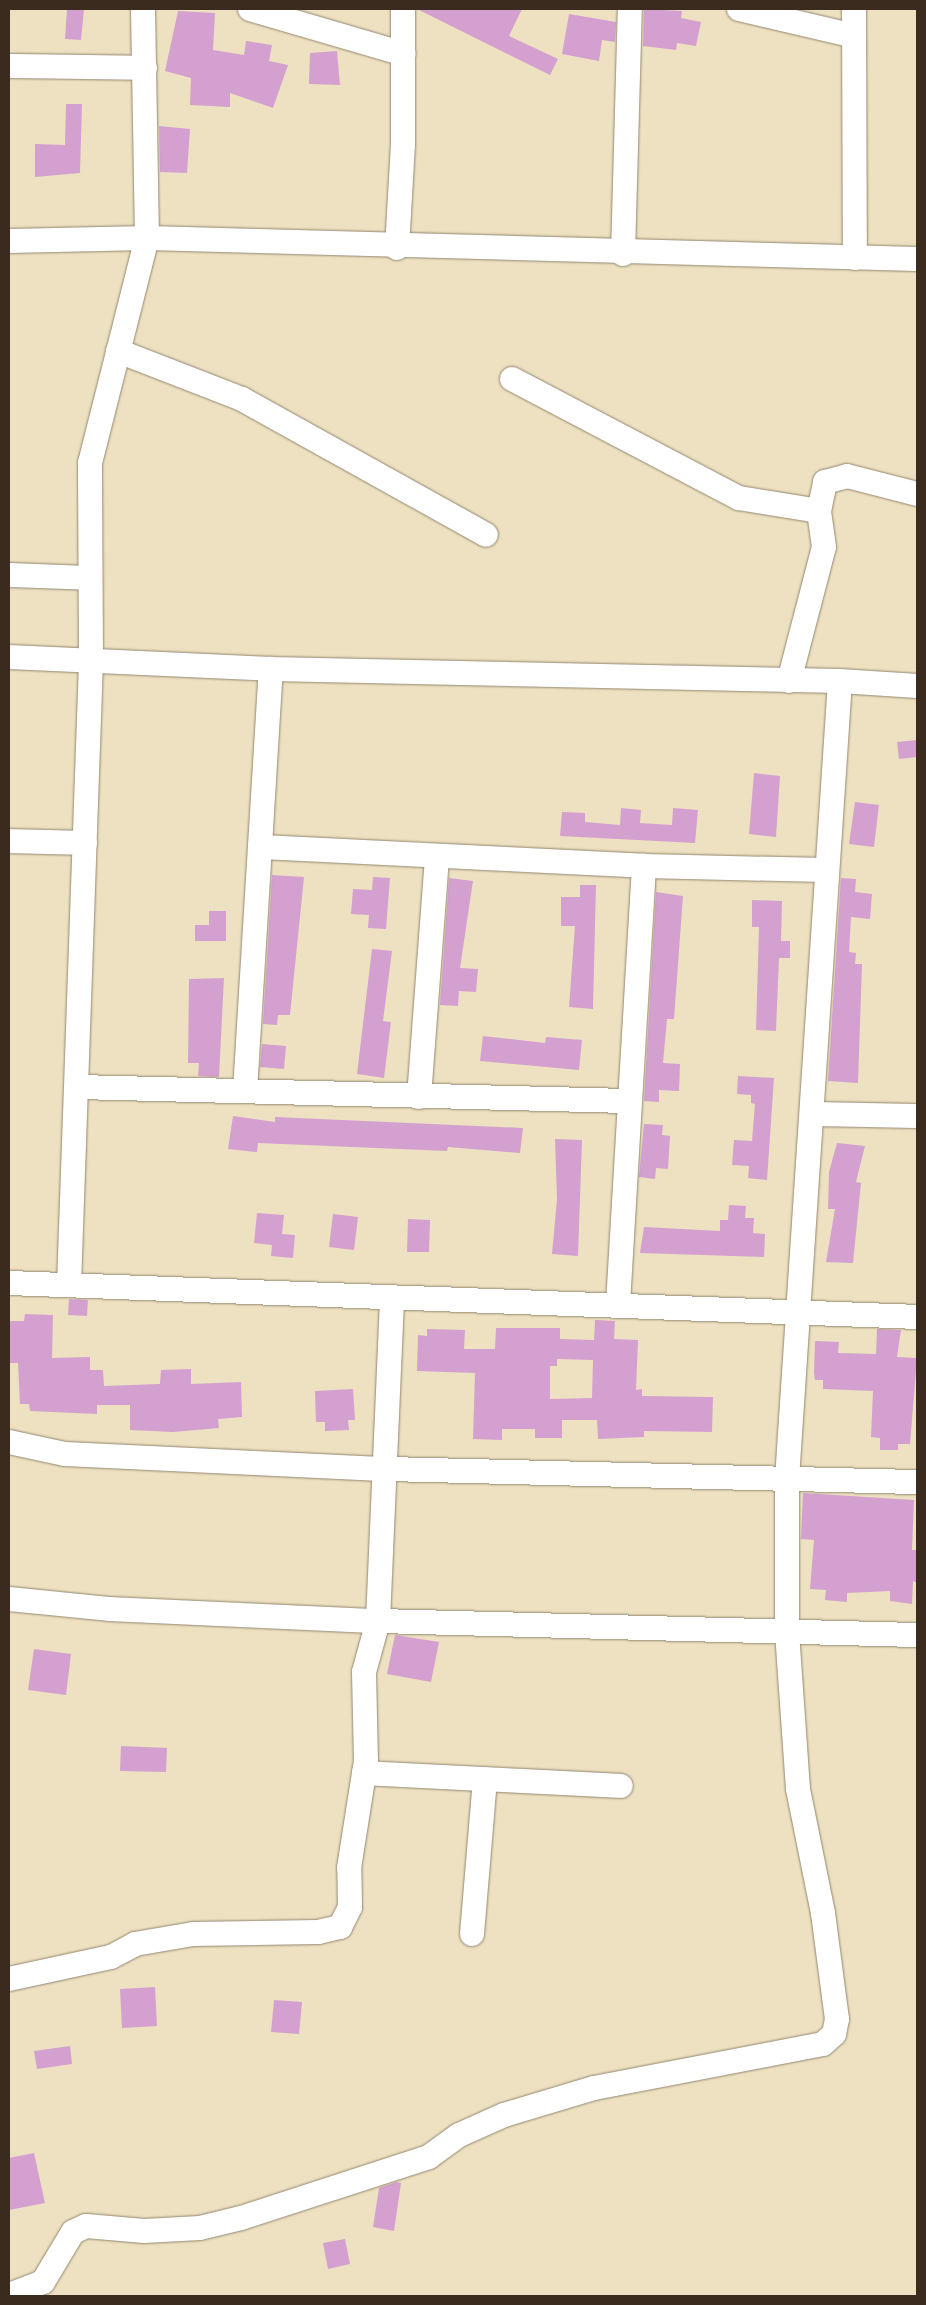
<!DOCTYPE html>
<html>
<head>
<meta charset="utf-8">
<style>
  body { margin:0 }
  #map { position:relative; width:926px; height:2305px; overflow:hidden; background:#ede1c1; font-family:"IM FELL French Canon",serif }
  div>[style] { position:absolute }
  .building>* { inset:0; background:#d4a0d0 }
  .roads { filter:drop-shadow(0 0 1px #948670) drop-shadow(0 0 1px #948670) }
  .minor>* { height:24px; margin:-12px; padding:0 12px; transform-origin:12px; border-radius:12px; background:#fff }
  span { translate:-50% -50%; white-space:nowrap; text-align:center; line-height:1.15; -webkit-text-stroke:4px #fff; paint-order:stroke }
  .frame { position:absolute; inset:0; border:10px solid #3b2a1e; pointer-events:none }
</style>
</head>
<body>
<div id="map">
  <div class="building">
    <div style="clip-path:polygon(67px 9px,84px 9px,81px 40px,65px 39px)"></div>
    <div style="clip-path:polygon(417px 9px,522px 9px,509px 36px,558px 59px,550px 75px)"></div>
    <div style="clip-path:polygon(644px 9px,682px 11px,681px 18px,701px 22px,696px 46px,677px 43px,676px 50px,643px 46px)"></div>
    <div style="clip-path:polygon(178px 11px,215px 13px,213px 50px,244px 55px,246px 41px,272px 45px,269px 61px,288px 65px,273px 108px,230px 93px,230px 107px,190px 105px,191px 78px,165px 71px)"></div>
    <div style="clip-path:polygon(569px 14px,616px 22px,615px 42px,602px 40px,599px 61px,562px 54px)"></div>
    <div style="clip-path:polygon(337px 51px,340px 85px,309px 84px,310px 53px)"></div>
    <div style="clip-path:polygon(66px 104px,82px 104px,80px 173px,35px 177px,35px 144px,65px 145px)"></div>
    <div style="clip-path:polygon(159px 126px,190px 129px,187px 173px,160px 172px)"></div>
    <div style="clip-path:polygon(917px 740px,917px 757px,899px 759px,897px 742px)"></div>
    <div style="clip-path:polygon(754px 773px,780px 776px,776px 837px,749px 834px)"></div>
    <div style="clip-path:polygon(855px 802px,879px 805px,874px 847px,849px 844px)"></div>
    <div style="clip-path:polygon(621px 808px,641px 810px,640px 823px,672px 825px,673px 808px,698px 810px,695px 843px,560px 836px,562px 812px,585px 813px,585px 822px,620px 825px)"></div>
    <div style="clip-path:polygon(272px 875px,304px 877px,290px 1015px,278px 1015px,277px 1025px,263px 1024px)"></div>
    <div style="clip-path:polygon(373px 877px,390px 878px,386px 929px,368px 928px,369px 915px,351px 914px,353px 889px,372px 890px)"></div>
    <div style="clip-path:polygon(449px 878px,473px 881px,460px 968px,478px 969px,476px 992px,459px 991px,458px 1006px,440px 1005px)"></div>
    <div style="clip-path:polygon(841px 878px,856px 879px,855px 892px,872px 894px,870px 919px,851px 917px,849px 952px,856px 953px,855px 964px,862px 964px,858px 1083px,828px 1081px)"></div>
    <div style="clip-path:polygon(580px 885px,596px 885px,593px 1009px,569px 1007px,575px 926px,561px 926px,561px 897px,580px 897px)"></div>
    <div style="clip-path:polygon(656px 892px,683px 896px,674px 1019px,667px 1019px,663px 1063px,680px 1064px,679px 1091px,659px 1090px,659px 1102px,644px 1101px)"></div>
    <div style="clip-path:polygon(752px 900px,782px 901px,781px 941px,790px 941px,790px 958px,779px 958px,776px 1031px,756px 1030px,759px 927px,752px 927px)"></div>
    <div style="clip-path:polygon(209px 911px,226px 911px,226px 941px,195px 941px,195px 925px,209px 925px)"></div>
    <div style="clip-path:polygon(372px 949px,392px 951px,383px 1021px,391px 1022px,384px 1078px,357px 1074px)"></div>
    <div style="clip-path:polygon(224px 978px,219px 1077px,198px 1076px,199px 1063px,188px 1063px,189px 979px)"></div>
    <div style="clip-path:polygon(483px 1036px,545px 1043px,546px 1037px,582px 1040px,579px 1070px,480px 1061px)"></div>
    <div style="clip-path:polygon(262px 1044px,286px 1046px,284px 1069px,260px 1067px)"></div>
    <div style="clip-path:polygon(738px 1076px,774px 1078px,767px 1180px,748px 1178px,749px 1166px,732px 1165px,734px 1140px,752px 1141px,755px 1104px,751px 1103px,751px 1095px,737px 1094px)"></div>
    <div style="clip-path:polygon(233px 1116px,275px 1122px,275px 1117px,523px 1128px,520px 1153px,448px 1147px,447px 1151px,258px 1143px,257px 1152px,228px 1149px)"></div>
    <div style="clip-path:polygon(644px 1124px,663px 1125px,662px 1135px,670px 1136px,668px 1169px,656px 1168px,655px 1179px,639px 1177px)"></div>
    <div style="clip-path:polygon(555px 1139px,582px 1140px,578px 1256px,552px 1254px,557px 1199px)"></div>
    <div style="clip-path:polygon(837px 1143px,865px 1146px,856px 1182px,861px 1183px,853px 1263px,826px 1262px,835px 1209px,828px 1209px,829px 1172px)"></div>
    <div style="clip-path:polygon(729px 1205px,746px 1206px,745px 1218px,754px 1218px,753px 1233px,765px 1234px,764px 1257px,640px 1253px,644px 1227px,720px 1231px,720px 1220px,728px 1220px)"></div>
    <div style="clip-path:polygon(257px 1213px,284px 1215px,282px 1234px,295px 1235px,293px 1258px,271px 1256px,272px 1245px,254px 1243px)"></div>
    <div style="clip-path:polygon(333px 1214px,358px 1217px,354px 1250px,329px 1247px)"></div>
    <div style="clip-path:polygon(408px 1219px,430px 1220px,429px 1252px,407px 1252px)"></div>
    <div style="clip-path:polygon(69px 1299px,88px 1300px,87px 1316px,68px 1315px)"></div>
    <div style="clip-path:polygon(25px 1314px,53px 1315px,52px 1358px,90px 1357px,90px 1370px,103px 1370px,104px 1386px,160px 1384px,161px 1370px,191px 1369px,191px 1384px,241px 1382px,242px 1417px,218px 1419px,219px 1428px,173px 1432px,130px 1430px,130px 1405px,97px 1405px,97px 1414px,30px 1411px,29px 1404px,20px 1404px,18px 1363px,9px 1363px,9px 1321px,24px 1321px)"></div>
    <div style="clip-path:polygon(evenodd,595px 1320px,615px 1321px,614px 1339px,638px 1340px,636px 1390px,642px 1389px,642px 1396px,713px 1397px,712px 1432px,644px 1431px,644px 1437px,598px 1439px,597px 1420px,562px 1420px,562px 1438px,535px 1438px,535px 1429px,502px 1429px,502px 1440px,473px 1439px,475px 1373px,417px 1371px,418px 1335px,427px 1336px,427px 1329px,465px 1330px,464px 1349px,495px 1349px,496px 1328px,560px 1328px,560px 1339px,594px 1340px,595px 1320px,557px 1359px,593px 1360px,592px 1398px,550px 1399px,550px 1366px,557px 1366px,557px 1359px)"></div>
    <div style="clip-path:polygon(877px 1329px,901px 1330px,897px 1357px,917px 1358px,910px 1444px,898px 1444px,898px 1450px,880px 1450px,880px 1438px,871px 1437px,873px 1391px,823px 1389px,823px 1380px,815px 1380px,814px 1373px,815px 1341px,839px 1342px,838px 1353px,876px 1354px)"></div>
    <div style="clip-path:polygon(353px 1389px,355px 1420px,348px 1420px,349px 1430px,325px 1431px,325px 1422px,316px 1422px,315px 1391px)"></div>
    <div style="clip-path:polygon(803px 1493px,914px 1500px,912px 1550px,917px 1550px,917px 1583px,913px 1581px,912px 1604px,890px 1601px,890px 1591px,847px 1593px,847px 1602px,825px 1600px,826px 1590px,810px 1589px,814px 1540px,801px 1539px)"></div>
    <div style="clip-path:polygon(395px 1635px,439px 1642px,431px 1682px,387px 1674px)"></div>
    <div style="clip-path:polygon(34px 1649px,71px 1654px,66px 1695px,28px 1690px)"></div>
    <div style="clip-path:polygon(121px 1746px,167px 1748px,166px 1772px,120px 1771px)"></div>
    <div style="clip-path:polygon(155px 1987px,157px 2026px,122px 2028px,120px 1989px)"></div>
    <div style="clip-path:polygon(274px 2000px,302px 2002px,299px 2034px,271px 2032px)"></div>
    <div style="clip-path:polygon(70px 2046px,72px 2064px,37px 2069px,34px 2051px)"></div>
    <div style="clip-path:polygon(34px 2153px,45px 2203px,9px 2210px,9px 2158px)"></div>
    <div style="clip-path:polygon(396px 2182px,401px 2183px,394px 2231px,373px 2227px,379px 2188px)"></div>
    <div style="clip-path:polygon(345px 2239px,350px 2264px,328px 2269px,323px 2243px)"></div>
  </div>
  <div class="roads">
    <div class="minor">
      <div style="left:250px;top:9px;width:160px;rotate:16.3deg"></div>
      <div style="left:739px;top:9px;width:118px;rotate:13.2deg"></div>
      <div style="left:854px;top:9px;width:249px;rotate:89.8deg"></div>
      <div style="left:9px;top:66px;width:136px;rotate:0.8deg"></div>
      <div style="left:9px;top:241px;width:138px;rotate:-1.2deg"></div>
      <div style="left:147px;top:238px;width:770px;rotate:1.56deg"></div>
      <div style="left:397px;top:248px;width:103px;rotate:-86.7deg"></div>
      <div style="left:403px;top:145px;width:136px;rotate:-90deg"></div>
      <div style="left:623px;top:254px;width:245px;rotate:-88.4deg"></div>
      <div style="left:118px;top:351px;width:133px;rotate:21.2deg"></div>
      <div style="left:242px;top:399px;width:279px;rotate:29.1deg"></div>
      <div style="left:512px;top:379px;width:256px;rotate:27.7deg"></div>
      <div style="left:739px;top:498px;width:81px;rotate:9.2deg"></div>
      <div style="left:9px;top:575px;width:80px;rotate:2.1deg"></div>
      <div style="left:9px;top:657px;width:262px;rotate:2.6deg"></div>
      <div style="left:271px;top:669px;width:569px;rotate:1.21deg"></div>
      <div style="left:840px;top:681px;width:799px;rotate:93.8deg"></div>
      <div style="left:787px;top:1478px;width:154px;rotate:90deg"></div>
      <div style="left:787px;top:1632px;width:157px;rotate:86deg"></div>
      <div style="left:798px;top:1789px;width:126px;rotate:78.6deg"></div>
      <div style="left:823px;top:1913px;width:107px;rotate:82.5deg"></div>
      <div style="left:837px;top:2019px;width:15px;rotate:101deg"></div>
      <div style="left:834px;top:2034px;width:15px;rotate:138deg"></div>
      <div style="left:823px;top:2044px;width:233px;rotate:169.1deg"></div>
      <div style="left:594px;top:2088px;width:94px;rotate:163.3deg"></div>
      <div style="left:504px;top:2115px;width:49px;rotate:156deg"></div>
      <div style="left:459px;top:2135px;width:37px;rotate:144deg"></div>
      <div style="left:429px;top:2157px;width:198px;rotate:162deg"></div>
      <div style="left:241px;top:2218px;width:42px;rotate:166.3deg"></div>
      <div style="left:200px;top:2228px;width:56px;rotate:176.9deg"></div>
      <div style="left:144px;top:2231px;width:58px;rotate:-175.1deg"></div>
      <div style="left:86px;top:2226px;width:14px;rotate:155deg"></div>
      <div style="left:73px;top:2232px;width:58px;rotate:121deg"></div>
      <div style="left:43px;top:2282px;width:36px;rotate:159deg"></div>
      <div style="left:789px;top:681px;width:138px;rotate:-75.4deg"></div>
      <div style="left:824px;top:547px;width:36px;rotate:-98deg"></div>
      <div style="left:819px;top:511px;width:30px;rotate:-78deg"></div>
      <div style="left:825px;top:482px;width:23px;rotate:-15deg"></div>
      <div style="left:847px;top:476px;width:72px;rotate:14.4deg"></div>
      <div style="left:840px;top:681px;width:77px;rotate:3.7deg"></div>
      <div style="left:9px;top:841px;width:76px;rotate:1.5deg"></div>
      <div style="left:262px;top:847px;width:382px;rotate:2.8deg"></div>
      <div style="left:644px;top:866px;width:181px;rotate:1.3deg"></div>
      <div style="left:78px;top:1087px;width:551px;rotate:1.46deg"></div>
      <div style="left:245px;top:1091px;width:423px;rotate:-86.5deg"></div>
      <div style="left:419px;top:1097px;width:240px;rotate:-85.7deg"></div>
      <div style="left:813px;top:1114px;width:104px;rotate:1.1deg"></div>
      <div style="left:9px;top:1283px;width:909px;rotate:2.14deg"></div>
      <div style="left:69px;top:1285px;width:625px;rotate:-87.98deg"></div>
      <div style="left:91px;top:660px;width:197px;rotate:-90.3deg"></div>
      <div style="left:90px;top:463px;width:232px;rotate:-75.8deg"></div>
      <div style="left:147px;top:238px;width:229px;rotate:-91deg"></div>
      <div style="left:618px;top:1304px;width:439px;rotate:-86.6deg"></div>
      <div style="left:9px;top:1442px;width:57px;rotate:12.1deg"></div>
      <div style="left:65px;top:1454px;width:322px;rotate:2.7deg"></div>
      <div style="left:387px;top:1469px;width:530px;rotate:1.41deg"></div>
      <div style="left:9px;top:1599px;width:100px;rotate:5.7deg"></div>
      <div style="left:109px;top:1609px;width:269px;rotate:2.6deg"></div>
      <div style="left:378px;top:1621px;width:539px;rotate:1.49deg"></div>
      <div style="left:364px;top:1773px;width:257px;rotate:2.9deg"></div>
      <div style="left:472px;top:1934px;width:155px;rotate:-85.2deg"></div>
      <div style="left:9px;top:1979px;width:104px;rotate:-12.2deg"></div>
      <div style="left:111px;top:1957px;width:27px;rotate:-28deg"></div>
      <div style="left:135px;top:1944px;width:59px;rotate:-9.8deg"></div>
      <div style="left:193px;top:1934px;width:125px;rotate:-0.9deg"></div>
      <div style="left:318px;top:1932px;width:23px;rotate:-13deg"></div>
      <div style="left:340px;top:1927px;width:22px;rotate:-63deg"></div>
      <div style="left:350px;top:1907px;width:39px;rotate:-91deg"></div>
      <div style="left:349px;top:1868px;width:108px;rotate:-81deg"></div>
      <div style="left:366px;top:1761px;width:89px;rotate:-91.3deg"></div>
      <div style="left:364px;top:1672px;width:53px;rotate:-74.6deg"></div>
      <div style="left:378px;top:1621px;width:324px;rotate:-87.5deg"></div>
    </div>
  </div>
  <div class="frame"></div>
</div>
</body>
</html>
